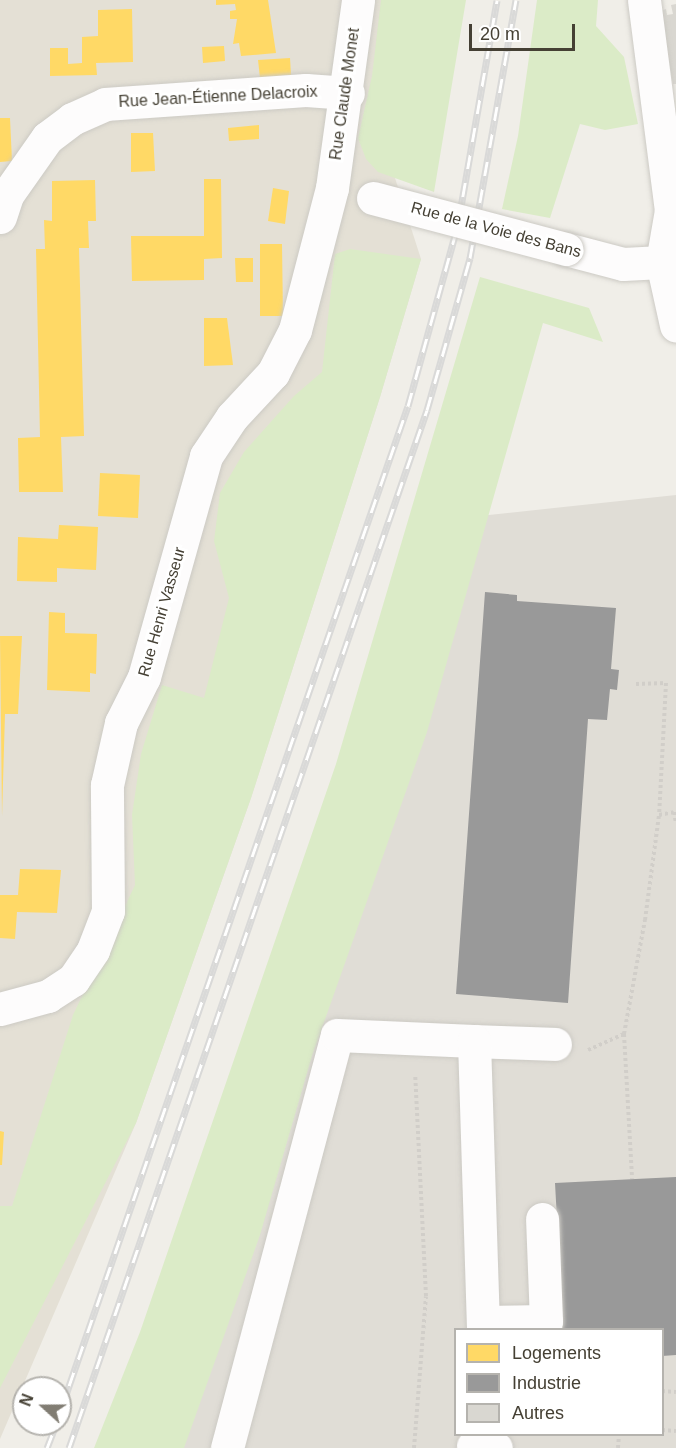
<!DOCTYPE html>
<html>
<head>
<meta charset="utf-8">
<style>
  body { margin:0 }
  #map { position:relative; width:676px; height:1448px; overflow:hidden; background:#f0eee8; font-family:Helvetica,sans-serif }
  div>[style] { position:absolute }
  .residential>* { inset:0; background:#e4e0d5 }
  .industrial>* { inset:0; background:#e0ddd6 }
  .green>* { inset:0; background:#dbebc7 }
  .homes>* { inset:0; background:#ffd966 }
  .industry>* { inset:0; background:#999 }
  .building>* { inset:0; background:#d9d7d1 }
  .path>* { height:4px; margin-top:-2px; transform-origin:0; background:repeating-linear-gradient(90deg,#d1cec9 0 3px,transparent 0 6px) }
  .roads { filter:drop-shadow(0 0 2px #cccac4) drop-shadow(0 0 2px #cccac4) }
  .minor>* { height:33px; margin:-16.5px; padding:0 16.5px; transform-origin:16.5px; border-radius:16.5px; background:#fdfcfc }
  .rail>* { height:7px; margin-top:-3.5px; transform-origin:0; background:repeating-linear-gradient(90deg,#fff 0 14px,#d9d9d8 0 28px); box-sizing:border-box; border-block:2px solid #d9d9d8 }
  .bridges { filter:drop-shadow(0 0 2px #cccac4) drop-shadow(0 0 2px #cccac4) }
  .minor-bridge>* { height:33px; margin:-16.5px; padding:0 16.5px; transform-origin:16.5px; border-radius:16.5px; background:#fdfcfc }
  span { translate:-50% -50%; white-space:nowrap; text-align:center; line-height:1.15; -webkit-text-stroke:6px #fff; paint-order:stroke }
  .street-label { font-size:16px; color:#454034 }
  .legend { position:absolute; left:454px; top:1328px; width:210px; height:108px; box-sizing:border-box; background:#fff; border:2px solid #b5b3ae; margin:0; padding:8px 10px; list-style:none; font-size:18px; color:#454034 }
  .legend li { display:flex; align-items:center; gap:12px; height:30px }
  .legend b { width:30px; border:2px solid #b5b3ae }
  .north { position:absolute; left:12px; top:1376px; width:60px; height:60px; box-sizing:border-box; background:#fff; border:2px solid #b5b3ae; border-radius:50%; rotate:291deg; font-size:16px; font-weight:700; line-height:24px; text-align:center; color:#454034 }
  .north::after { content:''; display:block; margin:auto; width:21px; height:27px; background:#817d73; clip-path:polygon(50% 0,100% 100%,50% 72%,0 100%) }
  .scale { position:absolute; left:469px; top:24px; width:106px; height:27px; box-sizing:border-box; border:3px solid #454034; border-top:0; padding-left:8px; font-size:18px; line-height:21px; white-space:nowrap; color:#454034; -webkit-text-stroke:4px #fff; paint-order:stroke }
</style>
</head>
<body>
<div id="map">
  <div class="residential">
    <div style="clip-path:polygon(0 0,427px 0,395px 178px,421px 259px,380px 397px,251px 798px,136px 1123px,0 1439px)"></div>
  </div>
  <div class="industrial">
    <div style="clip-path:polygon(evenodd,676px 495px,676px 1448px,112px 1448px,451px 519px,676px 495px,456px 1330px,662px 1330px,662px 1434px,456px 1434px,456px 1330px)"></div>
  </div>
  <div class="green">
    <div style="clip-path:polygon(381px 0,466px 0,434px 192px,378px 172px,366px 159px,358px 138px,372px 76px)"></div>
    <div style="clip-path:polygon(537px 0,598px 0,596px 26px,624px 57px,638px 124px,605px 130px,580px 124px,550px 218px,502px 209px,518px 136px)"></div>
    <div style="clip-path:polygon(350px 249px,421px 259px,380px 397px,251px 798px,136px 1123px,0 1388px,0 1206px,12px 1206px,73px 1015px,135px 885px,132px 815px,141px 754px,162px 685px,204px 698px,229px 598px,214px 541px,220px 493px,244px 452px,294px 396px,322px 372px,335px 254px)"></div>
    <div style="clip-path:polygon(480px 277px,589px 308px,603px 342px,543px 323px,427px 732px,312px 1056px,260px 1235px,184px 1448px,94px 1448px,140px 1332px,336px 764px)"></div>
  </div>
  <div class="homes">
    <div style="clip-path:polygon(216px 0,268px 0,276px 53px,241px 56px,239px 43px,233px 44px,237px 19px,230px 19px,230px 11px,236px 10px,235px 4px,216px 5px)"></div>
    <div style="clip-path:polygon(132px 9px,133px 62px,96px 63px,97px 75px,50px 76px,50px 48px,68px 48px,68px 64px,82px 63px,82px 37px,98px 36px,98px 10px)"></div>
    <div style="clip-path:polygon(224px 46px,225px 61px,203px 63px,202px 47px)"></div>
    <div style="clip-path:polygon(290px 58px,291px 75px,260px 78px,258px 60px)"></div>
    <div style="clip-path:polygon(0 118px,10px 118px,12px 161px,0 162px)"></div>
    <div style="clip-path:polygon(259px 125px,259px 139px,229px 141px,228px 128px)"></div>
    <div style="clip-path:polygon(131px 133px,153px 133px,155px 171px,131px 172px)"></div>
    <div style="clip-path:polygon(204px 179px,221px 179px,222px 258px,204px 259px,204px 280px,132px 281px,131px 236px,204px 236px)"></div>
    <div style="clip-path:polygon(95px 180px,96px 221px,88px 221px,89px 248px,79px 248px,84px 436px,61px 437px,63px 492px,19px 492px,18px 438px,40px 437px,36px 249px,45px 249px,44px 220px,52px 221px,52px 181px)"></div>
    <div style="clip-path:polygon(273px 188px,289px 191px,285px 224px,268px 221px)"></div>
    <div style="clip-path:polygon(260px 244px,282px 244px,283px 316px,260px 316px)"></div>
    <div style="clip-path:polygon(235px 258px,253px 258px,253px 282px,236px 282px)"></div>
    <div style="clip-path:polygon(204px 318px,227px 318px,233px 365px,204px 366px)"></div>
    <div style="clip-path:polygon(100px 473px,140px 475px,138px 518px,98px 516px)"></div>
    <div style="clip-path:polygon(59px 525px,98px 527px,96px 570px,57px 568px,57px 582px,17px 581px,18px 537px,58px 539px)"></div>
    <div style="clip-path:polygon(49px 612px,65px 613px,65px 633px,97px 634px,96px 674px,90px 673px,90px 692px,47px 690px)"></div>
    <div style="clip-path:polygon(0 636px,22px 636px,18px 714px,5px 714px,2px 817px)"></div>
    <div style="clip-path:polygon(20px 869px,61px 870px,57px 913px,17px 912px,15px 939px,0 938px,0 895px,18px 895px)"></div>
    <div style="clip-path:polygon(0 1131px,4px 1132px,2px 1165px,0 1165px)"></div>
  </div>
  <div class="industry">
    <div style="clip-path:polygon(485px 592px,517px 595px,517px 601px,616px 608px,611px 669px,619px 670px,617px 690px,610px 689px,607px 720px,588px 719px,568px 1003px,456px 994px)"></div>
    <div style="clip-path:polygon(676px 1177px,676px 1355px,662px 1356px,662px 1330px,563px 1330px,555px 1183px)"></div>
  </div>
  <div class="building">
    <div style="clip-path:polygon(676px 4px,676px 84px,673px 84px,660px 11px,666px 9px,667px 15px,673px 14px,671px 5px)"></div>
  </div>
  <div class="path">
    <div style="left:636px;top:684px;width:30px;rotate:-2deg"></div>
    <div style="left:666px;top:683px;width:132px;rotate:93deg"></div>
    <div style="left:624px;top:1034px;width:145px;rotate:86.8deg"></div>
    <div style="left:588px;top:1050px;width:39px;rotate:-24deg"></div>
    <div style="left:624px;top:1034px;width:116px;rotate:-79.6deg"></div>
    <div style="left:645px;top:920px;width:106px;rotate:-82.4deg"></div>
    <div style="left:659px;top:815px;width:15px;rotate:-11deg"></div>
    <div style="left:674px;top:812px;width:11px;rotate:80deg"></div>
    <div style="left:662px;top:1391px;width:14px;rotate:4deg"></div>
    <div style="left:662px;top:1430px;width:14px;rotate:4deg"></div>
    <div style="left:414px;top:1448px;width:152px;rotate:-85.5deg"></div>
    <div style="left:426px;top:1296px;width:222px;rotate:-92.8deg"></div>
    <div style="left:618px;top:1448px;width:14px;rotate:-86deg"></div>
  </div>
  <div class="roads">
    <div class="minor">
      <div style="left:644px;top:0;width:212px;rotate:82.7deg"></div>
      <div style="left:671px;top:210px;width:53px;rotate:99.8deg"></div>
      <div style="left:662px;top:262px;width:65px;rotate:77.5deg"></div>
      <div style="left:0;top:217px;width:23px;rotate:-72deg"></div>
      <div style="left:7px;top:195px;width:70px;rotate:-54.9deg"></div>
      <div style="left:47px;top:138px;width:31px;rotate:-37deg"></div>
      <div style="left:72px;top:119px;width:36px;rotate:-24deg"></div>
      <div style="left:105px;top:104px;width:201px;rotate:-4deg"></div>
      <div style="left:306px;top:90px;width:42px;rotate:4.1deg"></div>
      <div style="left:566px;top:249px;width:59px;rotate:14.7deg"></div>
      <div style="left:623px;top:264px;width:39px;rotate:-3deg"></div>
      <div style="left:0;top:1009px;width:50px;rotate:-15.2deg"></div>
      <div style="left:48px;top:996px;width:30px;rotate:-33deg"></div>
      <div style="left:73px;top:980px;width:36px;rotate:-56deg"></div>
      <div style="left:93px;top:950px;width:42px;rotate:-69deg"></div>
      <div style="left:108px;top:911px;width:126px;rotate:-90.5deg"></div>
      <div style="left:107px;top:785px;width:64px;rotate:-77.3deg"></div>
      <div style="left:121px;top:723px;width:51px;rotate:-63.4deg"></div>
      <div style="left:144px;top:677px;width:230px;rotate:-74.3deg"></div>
      <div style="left:206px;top:456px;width:47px;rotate:-56.3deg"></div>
      <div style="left:232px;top:417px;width:60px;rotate:-47deg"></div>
      <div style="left:273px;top:373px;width:48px;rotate:-62.9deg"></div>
      <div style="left:295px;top:330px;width:147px;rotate:-75.4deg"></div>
      <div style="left:332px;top:188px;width:190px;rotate:-82.1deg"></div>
      <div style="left:474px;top:1041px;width:81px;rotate:2.1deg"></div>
      <div style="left:484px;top:1322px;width:62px;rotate:-0.9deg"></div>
      <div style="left:546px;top:1321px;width:102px;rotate:-92.2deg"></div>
      <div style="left:473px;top:1446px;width:23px;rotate:5deg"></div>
      <div style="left:227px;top:1448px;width:427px;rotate:-75.1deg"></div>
      <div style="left:337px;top:1035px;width:137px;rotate:2.5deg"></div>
      <div style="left:474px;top:1041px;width:289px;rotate:88.2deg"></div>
    </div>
  </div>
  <div class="rail">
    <div style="left:60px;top:1412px;width:1064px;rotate:-70.92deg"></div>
    <div style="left:408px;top:406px;width:189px;rotate:-74.6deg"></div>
    <div style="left:458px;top:224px;width:227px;rotate:-80.1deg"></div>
    <div style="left:47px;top:1448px;width:26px;rotate:-69deg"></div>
    <div style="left:69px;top:1448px;width:1098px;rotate:-70.97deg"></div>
    <div style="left:427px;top:410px;width:158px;rotate:-74.2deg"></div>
    <div style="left:470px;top:258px;width:262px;rotate:-79.9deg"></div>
  </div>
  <div class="bridges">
    <div class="minor-bridge">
      <div style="left:373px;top:198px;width:200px;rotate:14.8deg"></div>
    </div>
  </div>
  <div class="street-label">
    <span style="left:345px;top:94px;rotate:-82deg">Rue Claude Monet</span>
    <span style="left:218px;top:97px;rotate:-3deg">Rue Jean-Étienne Delacroix</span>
    <span style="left:496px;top:230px;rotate:15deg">Rue de la Voie des Bans</span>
    <span style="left:162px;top:612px;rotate:-74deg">Rue Henri Vasseur</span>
  </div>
  <ul class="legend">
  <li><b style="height:16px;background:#ffd966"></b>Logements</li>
  <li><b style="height:16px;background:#999"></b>Industrie</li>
  <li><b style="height:16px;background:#d9d7d1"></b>Autres</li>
  </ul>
  <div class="north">N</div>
  <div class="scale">20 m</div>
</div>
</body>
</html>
